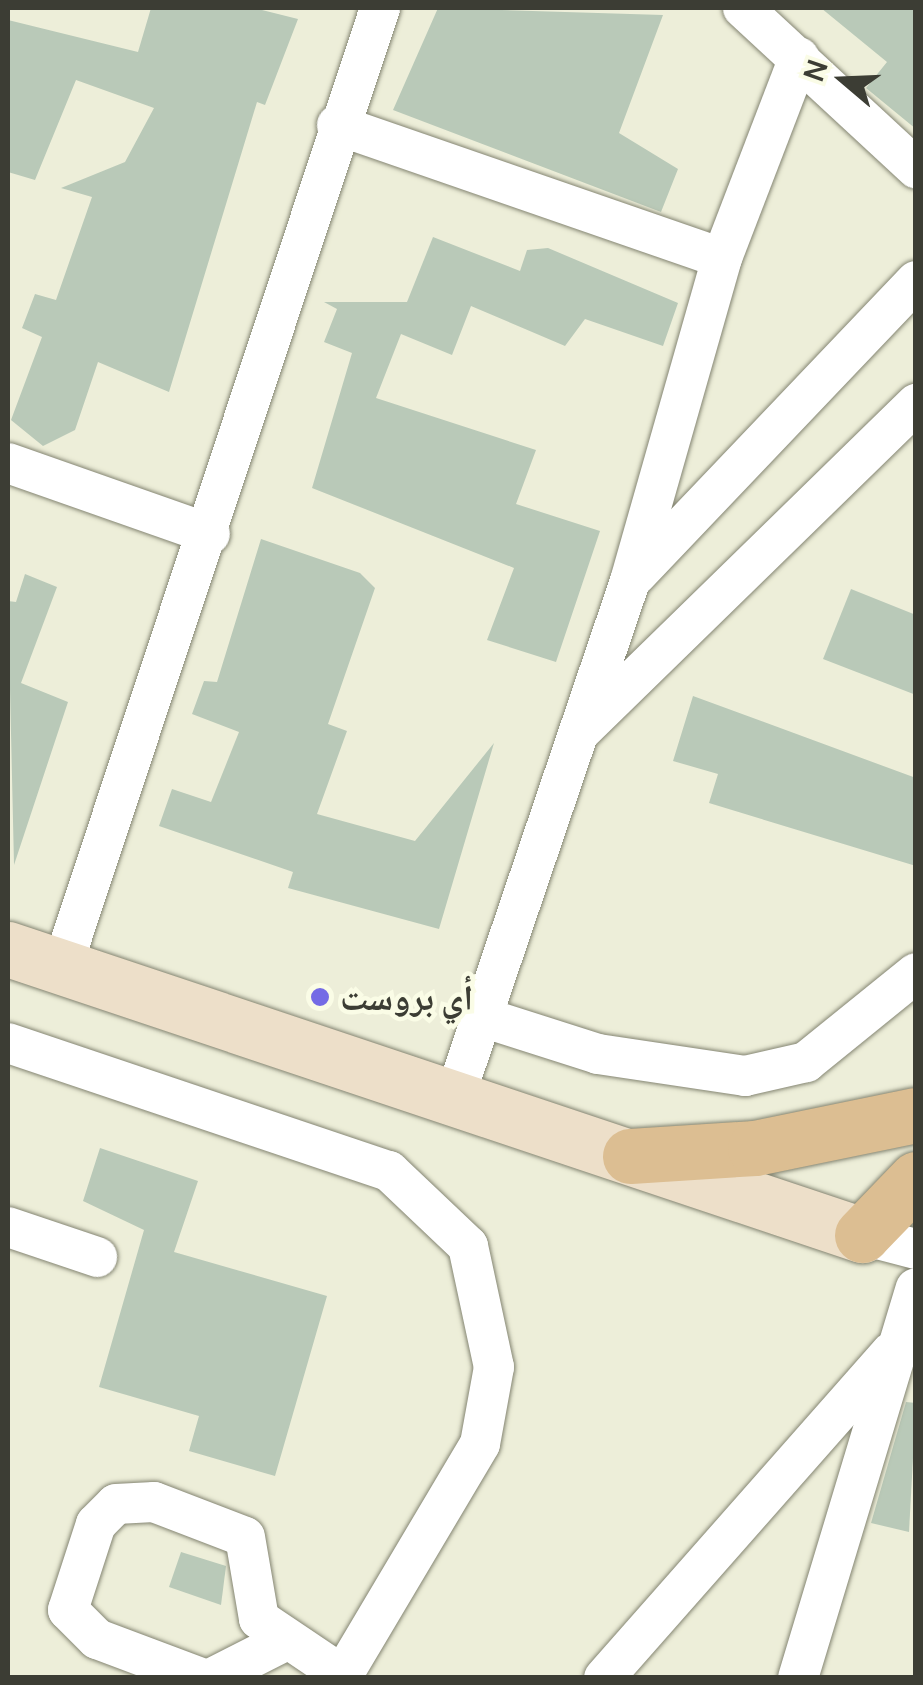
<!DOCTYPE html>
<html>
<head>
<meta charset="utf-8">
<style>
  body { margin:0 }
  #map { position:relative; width:923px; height:1685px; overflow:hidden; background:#edeed9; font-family:Manrope,"Noto Naskh Arabic",sans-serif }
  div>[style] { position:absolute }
  .building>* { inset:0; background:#b9c9b8 }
  .roads { filter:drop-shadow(0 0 2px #848572) drop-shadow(0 0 2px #848572) }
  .street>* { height:40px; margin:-20px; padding:0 20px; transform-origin:20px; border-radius:20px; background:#fff }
  .secondary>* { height:55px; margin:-27.5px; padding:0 27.5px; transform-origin:27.5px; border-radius:27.5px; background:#eddfc9 }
  .primary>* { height:55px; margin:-27.5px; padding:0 27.5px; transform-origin:27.5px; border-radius:27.5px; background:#dcbe92 }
  .dots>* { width:28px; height:28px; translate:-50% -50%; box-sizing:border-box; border:5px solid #fafce6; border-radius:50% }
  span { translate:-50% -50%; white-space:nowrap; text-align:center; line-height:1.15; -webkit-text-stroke:9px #fafce6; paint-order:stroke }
  .poi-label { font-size:35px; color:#3c3d34; font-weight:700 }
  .left { translate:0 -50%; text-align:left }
  .frame { position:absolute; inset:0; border:10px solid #3c3d34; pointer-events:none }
  .north { position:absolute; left:793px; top:30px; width:100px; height:100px; -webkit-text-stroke:8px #fafce6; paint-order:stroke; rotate:289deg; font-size:28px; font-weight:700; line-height:40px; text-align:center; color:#3c3d34 }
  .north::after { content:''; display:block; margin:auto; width:35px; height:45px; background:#3c3d34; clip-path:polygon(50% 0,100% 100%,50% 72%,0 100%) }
</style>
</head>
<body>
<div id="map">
  <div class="building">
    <div style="clip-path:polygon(151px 8px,254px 8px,298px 19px,265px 105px,257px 102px,169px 392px,98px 362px,75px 430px,43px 446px,11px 420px,42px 337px,22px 328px,35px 294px,56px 300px,92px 197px,61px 188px,125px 162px,154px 108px,76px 80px,35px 180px,8px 172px,8px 20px,138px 52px)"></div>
    <div style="clip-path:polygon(438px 8px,663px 15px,619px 133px,678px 169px,661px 212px,393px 110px)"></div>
    <div style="clip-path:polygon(821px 8px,916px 8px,916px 129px,866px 88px,887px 62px)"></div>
    <div style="clip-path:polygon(433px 237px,520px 271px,527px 250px,548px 248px,678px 303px,663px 346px,585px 319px,565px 346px,471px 306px,452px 355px,401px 334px,376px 398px,536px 450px,516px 504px,600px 531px,556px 662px,487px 640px,514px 568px,312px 488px,352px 353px,324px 342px,337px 309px,324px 302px,407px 302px)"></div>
    <div style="clip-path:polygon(261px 539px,360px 573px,375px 588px,328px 724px,347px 731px,317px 814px,415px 841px,494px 743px,439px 929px,288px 888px,293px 872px,159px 826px,172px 789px,211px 802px,239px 732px,192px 714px,204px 681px,217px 682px)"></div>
    <div style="clip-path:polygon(25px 574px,57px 587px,21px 683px,68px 702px,14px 865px,8px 601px,16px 602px)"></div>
    <div style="clip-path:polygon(851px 589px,916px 615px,916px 695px,823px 659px)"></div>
    <div style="clip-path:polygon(693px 696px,916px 778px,916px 866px,709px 803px,718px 774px,673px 761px)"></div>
    <div style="clip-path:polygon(100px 1148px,198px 1181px,174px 1252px,327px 1296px,275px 1476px,189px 1451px,199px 1416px,99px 1387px,144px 1230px,83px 1201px)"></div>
    <div style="clip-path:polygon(906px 1402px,916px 1403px,909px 1532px,871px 1523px)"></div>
    <div style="clip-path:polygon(181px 1552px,226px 1566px,221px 1605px,169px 1587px)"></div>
  </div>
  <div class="roads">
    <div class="street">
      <div style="left:743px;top:8px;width:236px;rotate:42.8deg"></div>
      <div style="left:337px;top:125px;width:407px;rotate:19.1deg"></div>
      <div style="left:8px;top:463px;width:214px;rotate:19.4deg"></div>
      <div style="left:636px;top:575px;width:406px;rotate:-46.4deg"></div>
      <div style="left:582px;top:730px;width:467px;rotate:-44.3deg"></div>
      <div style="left:62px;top:967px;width:1010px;rotate:-71.65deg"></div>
      <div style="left:479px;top:1016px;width:125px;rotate:17.7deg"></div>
      <div style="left:598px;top:1054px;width:149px;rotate:8.5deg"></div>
      <div style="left:745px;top:1076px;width:63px;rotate:-12.9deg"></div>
      <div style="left:806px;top:1062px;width:141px;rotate:-39deg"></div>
      <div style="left:8px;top:1043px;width:402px;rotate:18.6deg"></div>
      <div style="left:389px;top:1171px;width:109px;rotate:43.5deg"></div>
      <div style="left:468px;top:1246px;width:124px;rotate:77.9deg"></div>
      <div style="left:494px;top:1367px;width:78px;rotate:100.3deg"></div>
      <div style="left:480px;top:1444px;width:272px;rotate:120.7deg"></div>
      <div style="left:454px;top:1099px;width:547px;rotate:-71.23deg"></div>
      <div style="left:630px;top:581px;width:336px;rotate:-74.1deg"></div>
      <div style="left:722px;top:258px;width:215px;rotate:-69deg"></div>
      <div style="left:8px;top:1227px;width:94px;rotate:18.6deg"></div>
      <div style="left:862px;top:1235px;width:56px;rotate:14.5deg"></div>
      <div style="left:201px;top:1678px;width:111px;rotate:-159.4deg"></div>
      <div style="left:97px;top:1639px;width:41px;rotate:-135deg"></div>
      <div style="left:68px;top:1610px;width:90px;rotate:-72deg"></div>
      <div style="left:96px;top:1524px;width:28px;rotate:-45deg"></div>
      <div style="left:116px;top:1504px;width:38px;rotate:-3deg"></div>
      <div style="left:154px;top:1502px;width:97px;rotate:21deg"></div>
      <div style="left:245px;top:1537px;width:83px;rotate:80.3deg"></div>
      <div style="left:259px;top:1619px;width:100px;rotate:34deg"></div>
      <div style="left:212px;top:1678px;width:84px;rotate:-26.9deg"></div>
      <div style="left:604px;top:1678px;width:434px;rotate:-48.6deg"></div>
      <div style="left:798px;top:1678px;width:407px;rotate:-73.2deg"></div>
    </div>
    <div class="secondary">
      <div style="left:8px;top:949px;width:901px;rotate:18.52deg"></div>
    </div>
    <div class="primary">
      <div style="left:630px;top:1156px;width:125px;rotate:-3.7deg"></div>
      <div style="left:755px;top:1148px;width:164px;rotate:-11.6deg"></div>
      <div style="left:862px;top:1235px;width:78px;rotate:-46deg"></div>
    </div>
  </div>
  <div class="dots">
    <div style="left:320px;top:997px;background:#746be5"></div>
  </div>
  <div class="poi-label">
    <span class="left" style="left:340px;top:997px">أي بروست</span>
  </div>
  <div class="frame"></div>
  <div class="north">N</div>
</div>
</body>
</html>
